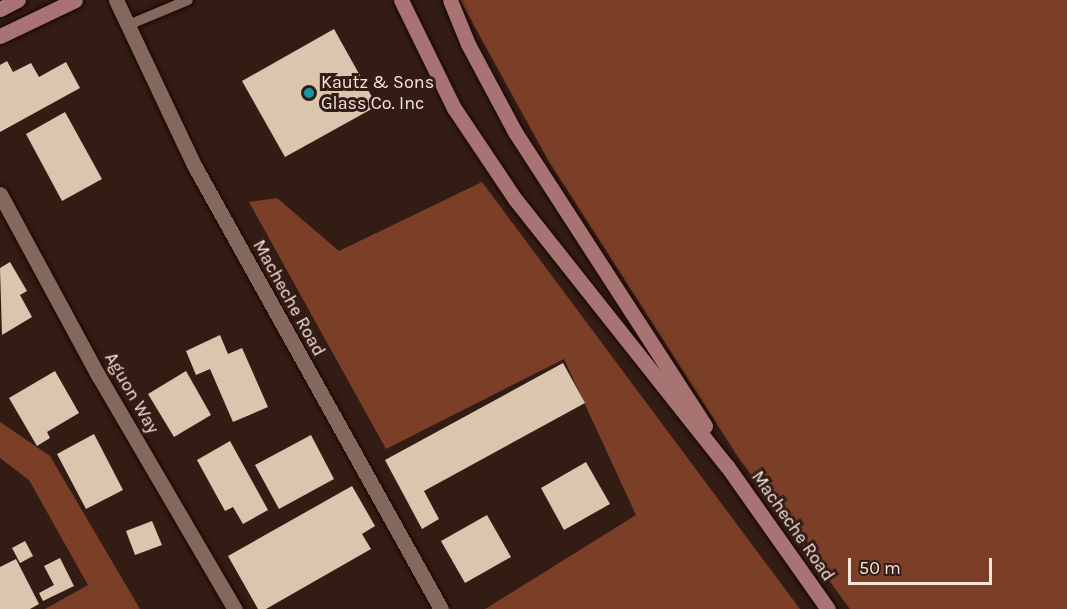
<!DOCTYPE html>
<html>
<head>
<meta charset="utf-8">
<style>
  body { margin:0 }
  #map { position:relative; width:1067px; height:609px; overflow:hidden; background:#331c14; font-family:Karla,sans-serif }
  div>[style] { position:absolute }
  .forest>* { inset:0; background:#7b3e26 }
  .building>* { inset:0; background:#dcc5af }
  .roads { filter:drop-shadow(0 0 2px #1a0601) drop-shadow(0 0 2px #1a0601) }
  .service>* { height:10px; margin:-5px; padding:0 5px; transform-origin:5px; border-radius:5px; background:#84685d }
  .minor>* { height:15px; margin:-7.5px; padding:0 7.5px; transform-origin:7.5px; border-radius:7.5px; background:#84685d }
  .secondary>* { height:15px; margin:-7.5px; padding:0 7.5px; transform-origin:7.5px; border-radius:7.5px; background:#a77373 }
  .dots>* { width:16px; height:16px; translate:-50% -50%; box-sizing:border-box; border:3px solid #331c14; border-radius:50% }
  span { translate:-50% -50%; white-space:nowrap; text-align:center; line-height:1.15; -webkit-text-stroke:6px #331c14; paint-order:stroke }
  .poi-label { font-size:18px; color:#f4e4de }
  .left { translate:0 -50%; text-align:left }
  .street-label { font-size:18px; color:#f4e4de }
  .scale { position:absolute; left:848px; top:558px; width:144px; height:27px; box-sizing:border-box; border:3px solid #f4e4de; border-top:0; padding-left:8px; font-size:18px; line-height:21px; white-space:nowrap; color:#f4e4de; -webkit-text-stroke:4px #331c14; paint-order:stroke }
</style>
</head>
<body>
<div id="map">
  <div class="forest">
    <div style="clip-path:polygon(460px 0,1067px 0,1067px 609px,850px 609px,738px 457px,548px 160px)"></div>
    <div style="clip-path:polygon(482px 182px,800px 609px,485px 609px,636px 515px,564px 359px,386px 449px,249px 202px,277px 198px,339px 251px)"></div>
    <div style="clip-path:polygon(0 422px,50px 456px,140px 609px,45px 609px,88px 585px,29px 480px,0 458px)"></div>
  </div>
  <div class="building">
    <div style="clip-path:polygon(334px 29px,377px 106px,285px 157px,242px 81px)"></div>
    <div style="clip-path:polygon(7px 61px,13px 72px,31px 63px,39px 77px,66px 62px,80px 88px,0 132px,0 65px)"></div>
    <div style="clip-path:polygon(65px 112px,102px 179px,62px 201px,26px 134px)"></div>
    <div style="clip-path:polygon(10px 262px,27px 291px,20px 295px,32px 317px,2px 335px,0 268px)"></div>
    <div style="clip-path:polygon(220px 335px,228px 354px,242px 348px,268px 407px,233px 422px,210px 369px,196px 375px,186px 351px)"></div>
    <div style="clip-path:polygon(563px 363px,585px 403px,424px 491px,439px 519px,422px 529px,385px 460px)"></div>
    <div style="clip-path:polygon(55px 371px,79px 413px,47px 432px,50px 438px,37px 446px,9px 398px)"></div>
    <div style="clip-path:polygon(186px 371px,211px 415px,174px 437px,148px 394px)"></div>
    <div style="clip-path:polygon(94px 434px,123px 490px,86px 509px,57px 454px)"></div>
    <div style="clip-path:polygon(311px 435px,334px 479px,279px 509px,255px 465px)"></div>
    <div style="clip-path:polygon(230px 441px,268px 510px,243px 524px,233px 507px,225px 511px,197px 460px)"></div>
    <div style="clip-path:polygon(586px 462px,610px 504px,564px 530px,541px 488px)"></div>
    <div style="clip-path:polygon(352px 486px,375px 526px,362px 534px,371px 549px,266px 609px,258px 609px,228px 556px)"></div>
    <div style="clip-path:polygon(487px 515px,511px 557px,465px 583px,441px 541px)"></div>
    <div style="clip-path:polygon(152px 521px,162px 545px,135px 555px,126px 531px)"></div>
    <div style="clip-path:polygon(25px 541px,33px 556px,20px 563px,12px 548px)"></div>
    <div style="clip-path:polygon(60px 558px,74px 586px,43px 601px,39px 593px,54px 585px,44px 566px)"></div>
    <div style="clip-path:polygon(16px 559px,39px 604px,30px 609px,0 609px,0 567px)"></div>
  </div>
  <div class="roads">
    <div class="service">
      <div style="left:126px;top:26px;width:67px;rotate:-22.8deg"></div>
    </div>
    <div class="minor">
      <div style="left:116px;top:0;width:183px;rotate:64.7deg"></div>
      <div style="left:194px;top:165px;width:508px;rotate:60.91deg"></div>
      <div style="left:0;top:194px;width:206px;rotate:61.6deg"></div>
      <div style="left:98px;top:375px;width:271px;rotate:59.7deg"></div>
    </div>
    <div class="secondary">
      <div style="left:401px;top:0;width:120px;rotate:63.9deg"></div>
      <div style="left:454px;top:108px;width:110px;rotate:56.2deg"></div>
      <div style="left:515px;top:199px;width:341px;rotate:51.6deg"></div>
      <div style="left:727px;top:466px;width:175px;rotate:54.8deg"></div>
      <div style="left:450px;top:0;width:48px;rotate:67.8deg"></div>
      <div style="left:468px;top:44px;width:100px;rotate:61.9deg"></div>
      <div style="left:515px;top:132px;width:350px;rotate:57.1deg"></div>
      <div style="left:0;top:9px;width:20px;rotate:-27deg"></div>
      <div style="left:0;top:36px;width:83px;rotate:-25.6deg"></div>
    </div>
  </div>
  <div class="dots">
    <div style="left:309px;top:93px;background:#0f9aa8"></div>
  </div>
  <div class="poi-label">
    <span class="left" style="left:321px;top:93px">Kautz &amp; Sons<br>Glass Co. Inc</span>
  </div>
  <div class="street-label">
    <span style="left:289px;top:298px;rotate:61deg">Macheche Road</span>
    <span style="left:132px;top:393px;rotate:60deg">Aguon Way</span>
    <span style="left:793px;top:526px;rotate:55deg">Macheche Road</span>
  </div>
  <div class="scale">50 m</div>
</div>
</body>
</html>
